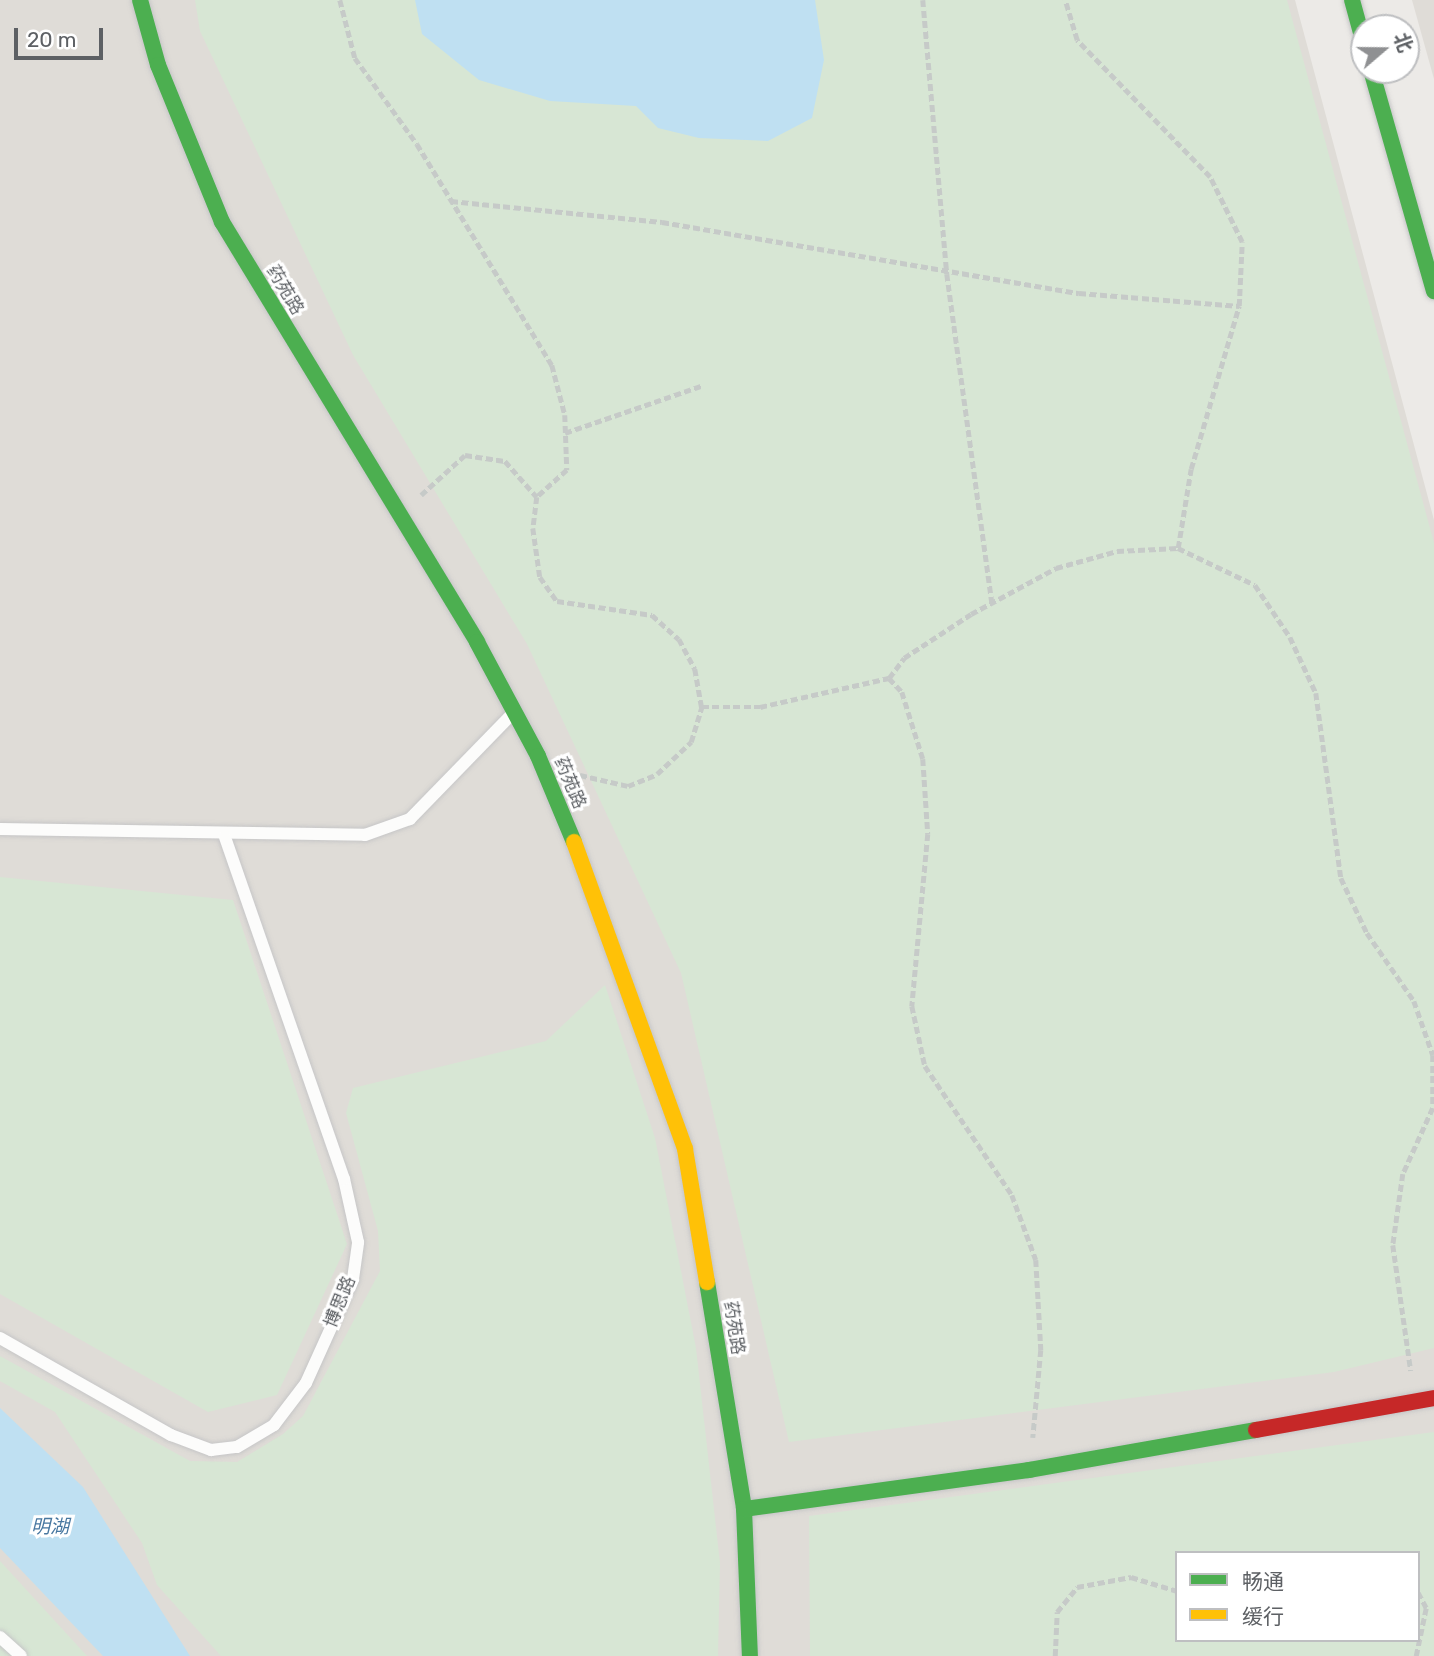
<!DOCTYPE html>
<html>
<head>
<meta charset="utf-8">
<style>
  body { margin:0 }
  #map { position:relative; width:1434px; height:1656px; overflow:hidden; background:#eceae7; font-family:Rubik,"Noto Sans SC",sans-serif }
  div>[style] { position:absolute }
  .education>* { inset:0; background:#dfdcd7 }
  .green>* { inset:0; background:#d7e6d4 }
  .water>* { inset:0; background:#bfe0f2 }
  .path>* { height:4.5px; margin-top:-2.25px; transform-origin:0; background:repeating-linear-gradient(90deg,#c6cac8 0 7px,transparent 0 10.5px) }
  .roads { filter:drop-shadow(0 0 2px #c6c6c7) drop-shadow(0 0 2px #c6c6c7) }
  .lane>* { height:12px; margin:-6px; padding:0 6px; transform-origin:6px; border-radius:6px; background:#fcfcfb }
  .fast>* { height:16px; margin:-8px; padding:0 8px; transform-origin:8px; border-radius:8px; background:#4caf50 }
  .slow>* { height:16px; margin:-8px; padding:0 8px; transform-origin:8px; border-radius:8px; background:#ffc107 }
  .jam>* { height:16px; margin:-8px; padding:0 8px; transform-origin:8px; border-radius:8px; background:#c62828 }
  span { translate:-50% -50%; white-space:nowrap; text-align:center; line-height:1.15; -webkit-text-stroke:6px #fff; paint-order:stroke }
  .street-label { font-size:18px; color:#5d6064 }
  .water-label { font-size:19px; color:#4777a0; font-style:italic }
  .legend { position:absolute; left:1175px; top:1551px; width:245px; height:91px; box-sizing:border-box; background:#fff; border:2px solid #bebfc1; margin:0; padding:9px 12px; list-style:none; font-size:21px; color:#5d6064 }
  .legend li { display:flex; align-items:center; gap:14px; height:35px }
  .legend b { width:35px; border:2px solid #bebfc1 }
  .north { position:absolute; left:1350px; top:14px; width:70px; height:70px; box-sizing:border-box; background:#fff; border:2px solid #bebfc1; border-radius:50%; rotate:70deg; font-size:19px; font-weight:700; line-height:28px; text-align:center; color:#5d6064 }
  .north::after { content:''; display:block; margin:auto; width:24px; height:32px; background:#8f9092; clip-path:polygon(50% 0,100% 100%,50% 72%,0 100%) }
  .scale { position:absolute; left:14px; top:28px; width:89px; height:32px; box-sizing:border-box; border:4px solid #5d6064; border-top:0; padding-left:9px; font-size:21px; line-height:24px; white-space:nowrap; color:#5d6064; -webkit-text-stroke:5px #fff; paint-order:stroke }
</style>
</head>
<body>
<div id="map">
  <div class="education">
    <div style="clip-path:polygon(evenodd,0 0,1295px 0,1434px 520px,1434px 1656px,0 1656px,0 0,1177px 1553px,1418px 1553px,1418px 1640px,1177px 1640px,1177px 1553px)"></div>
    <div style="clip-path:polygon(1412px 0,1434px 0,1434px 79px)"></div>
  </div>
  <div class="green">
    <div style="clip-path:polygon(195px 0,1287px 0,1434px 543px,1434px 1348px,1334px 1372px,789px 1442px,681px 973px,527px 644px,353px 355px,200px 31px)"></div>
    <div style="clip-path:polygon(0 877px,233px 900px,347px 1244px,277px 1395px,208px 1412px,0 1294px)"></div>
    <div style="clip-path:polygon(605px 985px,655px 1138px,696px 1348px,720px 1563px,718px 1656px,221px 1656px,157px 1585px,142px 1543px,55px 1412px,0 1381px,0 1356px,190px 1461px,237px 1462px,283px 1434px,303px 1416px,380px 1271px,378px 1231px,346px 1113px,353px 1088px,546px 1041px)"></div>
    <div style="clip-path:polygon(evenodd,1434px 1432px,1434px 1656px,810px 1656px,809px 1516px,1434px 1432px,1177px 1553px,1418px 1553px,1418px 1640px,1177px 1640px,1177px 1553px)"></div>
    <div style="clip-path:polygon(0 1561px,87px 1656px,0 1656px)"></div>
  </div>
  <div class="water">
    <div style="clip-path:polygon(415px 0,815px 0,824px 60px,812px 118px,768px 141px,699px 138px,658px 128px,636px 106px,550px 101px,479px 80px,422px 34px)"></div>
    <div style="clip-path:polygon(0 1408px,83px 1487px,190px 1656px,103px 1656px,0 1548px)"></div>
  </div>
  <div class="path">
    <div style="left:340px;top:0;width:60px;rotate:75.5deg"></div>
    <div style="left:355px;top:58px;width:106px;rotate:54.2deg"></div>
    <div style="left:417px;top:144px;width:259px;rotate:58.6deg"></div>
    <div style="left:552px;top:365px;width:52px;rotate:75.4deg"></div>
    <div style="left:565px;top:415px;width:55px;rotate:87.9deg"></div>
    <div style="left:567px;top:470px;width:40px;rotate:138deg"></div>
    <div style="left:537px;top:497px;width:31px;rotate:97deg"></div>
    <div style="left:533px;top:528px;width:49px;rotate:81.9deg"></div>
    <div style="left:540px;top:577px;width:29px;rotate:55deg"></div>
    <div style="left:557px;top:601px;width:96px;rotate:8.4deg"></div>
    <div style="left:652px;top:615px;width:36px;rotate:42deg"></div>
    <div style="left:679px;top:639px;width:34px;rotate:62deg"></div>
    <div style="left:695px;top:669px;width:39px;rotate:80deg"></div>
    <div style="left:702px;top:707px;width:58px"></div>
    <div style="left:760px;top:707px;width:132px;rotate:-12.7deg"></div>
    <div style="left:889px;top:678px;width:25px;rotate:-53deg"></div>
    <div style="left:904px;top:658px;width:80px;rotate:-33.3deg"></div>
    <div style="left:971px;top:614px;width:97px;rotate:-28.4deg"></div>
    <div style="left:1056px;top:568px;width:63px;rotate:-15.6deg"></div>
    <div style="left:1117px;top:551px;width:61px;rotate:-2.8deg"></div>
    <div style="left:1178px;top:548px;width:80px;rotate:-80.7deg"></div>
    <div style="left:1191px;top:469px;width:170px;rotate:-73.6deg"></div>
    <div style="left:1239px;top:306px;width:64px;rotate:-87.3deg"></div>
    <div style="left:1242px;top:242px;width:72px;rotate:-116.2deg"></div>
    <div style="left:1210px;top:177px;width:191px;rotate:-134.2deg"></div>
    <div style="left:1077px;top:40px;width:42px;rotate:-106.7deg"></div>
    <div style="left:923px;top:0;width:275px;rotate:85deg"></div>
    <div style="left:947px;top:274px;width:332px;rotate:82.2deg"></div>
    <div style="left:451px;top:201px;width:212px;rotate:5.7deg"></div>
    <div style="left:662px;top:222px;width:423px;rotate:9.7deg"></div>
    <div style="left:1079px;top:293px;width:161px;rotate:4.6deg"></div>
    <div style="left:565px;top:433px;width:144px;rotate:-19.1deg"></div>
    <div style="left:421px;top:495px;width:59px;rotate:-42.3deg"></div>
    <div style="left:465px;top:455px;width:40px;rotate:8.5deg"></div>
    <div style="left:505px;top:461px;width:48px;rotate:48.4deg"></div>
    <div style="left:1178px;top:548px;width:85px;rotate:25.7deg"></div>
    <div style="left:1255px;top:585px;width:63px;rotate:56.1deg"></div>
    <div style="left:1290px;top:637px;width:62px;rotate:65.1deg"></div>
    <div style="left:1316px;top:693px;width:187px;rotate:82.3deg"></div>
    <div style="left:1341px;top:878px;width:61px;rotate:64.7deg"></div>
    <div style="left:1367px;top:933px;width:83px;rotate:55.3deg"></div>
    <div style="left:1414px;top:1001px;width:57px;rotate:70.6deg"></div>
    <div style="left:1433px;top:1055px;width:53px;rotate:90deg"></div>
    <div style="left:1433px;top:1108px;width:72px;rotate:114.4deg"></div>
    <div style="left:1403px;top:1174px;width:72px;rotate:98deg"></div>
    <div style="left:1393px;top:1245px;width:127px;rotate:81.9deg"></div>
    <div style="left:889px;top:678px;width:19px;rotate:47deg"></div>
    <div style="left:902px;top:692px;width:70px;rotate:72.6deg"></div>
    <div style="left:923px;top:759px;width:75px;rotate:86.2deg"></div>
    <div style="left:928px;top:834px;width:173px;rotate:95.3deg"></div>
    <div style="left:912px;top:1006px;width:61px;rotate:77.8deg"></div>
    <div style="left:925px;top:1066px;width:156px;rotate:56deg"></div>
    <div style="left:1012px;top:1195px;width:69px;rotate:69.7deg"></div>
    <div style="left:1036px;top:1260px;width:90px;rotate:86.8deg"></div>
    <div style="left:1041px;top:1350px;width:88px;rotate:95.2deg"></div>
    <div style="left:580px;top:775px;width:49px;rotate:12.9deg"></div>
    <div style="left:628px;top:786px;width:31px;rotate:-22deg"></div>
    <div style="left:657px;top:774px;width:47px;rotate:-43.3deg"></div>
    <div style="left:691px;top:742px;width:37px;rotate:-73deg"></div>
    <div style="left:1335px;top:1553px;width:30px"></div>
    <div style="left:1055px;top:1656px;width:44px;rotate:-87.4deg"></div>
    <div style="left:1057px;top:1612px;width:32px;rotate:-51deg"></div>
    <div style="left:1077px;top:1587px;width:55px;rotate:-10.5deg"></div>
    <div style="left:1131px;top:1577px;width:48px;rotate:16.9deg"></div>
    <div style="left:1416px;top:1656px;width:49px;rotate:-78.2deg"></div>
    <div style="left:1426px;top:1608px;width:17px;rotate:-118deg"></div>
  </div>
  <div class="roads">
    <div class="lane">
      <div style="left:0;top:829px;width:365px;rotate:0.9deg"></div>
      <div style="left:365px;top:835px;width:48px;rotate:-19.6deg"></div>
      <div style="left:410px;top:819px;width:149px;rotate:-45.8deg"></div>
      <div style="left:0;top:1338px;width:197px;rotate:29.6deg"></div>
      <div style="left:171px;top:1435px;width:43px;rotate:20.6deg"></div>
      <div style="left:211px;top:1450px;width:26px;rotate:-7deg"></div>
      <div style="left:237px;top:1447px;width:43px;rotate:-30.7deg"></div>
      <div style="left:274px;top:1425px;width:53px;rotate:-52.7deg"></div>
      <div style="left:306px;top:1383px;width:114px;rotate:-65.7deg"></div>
      <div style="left:353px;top:1279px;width:37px;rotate:-82deg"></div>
      <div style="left:358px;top:1242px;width:65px;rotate:-102.5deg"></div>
      <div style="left:344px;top:1179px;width:362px;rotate:-109.2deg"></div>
      <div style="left:0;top:1637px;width:28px;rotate:42deg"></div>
    </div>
    <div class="fast">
      <div style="left:140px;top:0;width:67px;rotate:74.5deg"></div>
      <div style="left:158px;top:65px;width:170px;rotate:67.8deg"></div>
      <div style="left:222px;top:222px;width:491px;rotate:58.7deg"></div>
      <div style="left:477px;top:642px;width:129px;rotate:61.8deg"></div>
      <div style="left:538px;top:756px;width:93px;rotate:67.3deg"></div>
      <div style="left:1352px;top:0;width:46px;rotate:74.7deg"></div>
      <div style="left:1371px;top:70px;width:230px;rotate:74.1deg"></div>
      <div style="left:707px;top:1282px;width:230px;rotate:80.7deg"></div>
      <div style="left:744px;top:1509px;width:147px;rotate:87.7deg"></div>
      <div style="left:744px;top:1509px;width:288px;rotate:-7.8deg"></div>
      <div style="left:1029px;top:1470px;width:230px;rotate:-10deg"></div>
    </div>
    <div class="slow">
      <div style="left:574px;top:842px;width:326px;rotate:70.1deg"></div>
      <div style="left:685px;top:1149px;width:135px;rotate:80.6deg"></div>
    </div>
    <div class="jam">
      <div style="left:1256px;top:1430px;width:181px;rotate:-10.2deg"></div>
    </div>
  </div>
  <div class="street-label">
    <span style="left:285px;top:290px;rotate:59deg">药苑路</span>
    <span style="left:570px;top:783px;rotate:67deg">药苑路</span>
    <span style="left:340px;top:1302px;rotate:-68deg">博思路</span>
    <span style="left:734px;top:1328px;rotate:81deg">药苑路</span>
  </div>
  <div class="water-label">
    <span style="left:50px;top:1527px">明湖</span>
  </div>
  <ul class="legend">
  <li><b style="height:9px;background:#4caf50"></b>畅通</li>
  <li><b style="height:9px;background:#ffc107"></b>缓行</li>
  </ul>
  <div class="north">北</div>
  <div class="scale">20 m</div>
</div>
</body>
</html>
